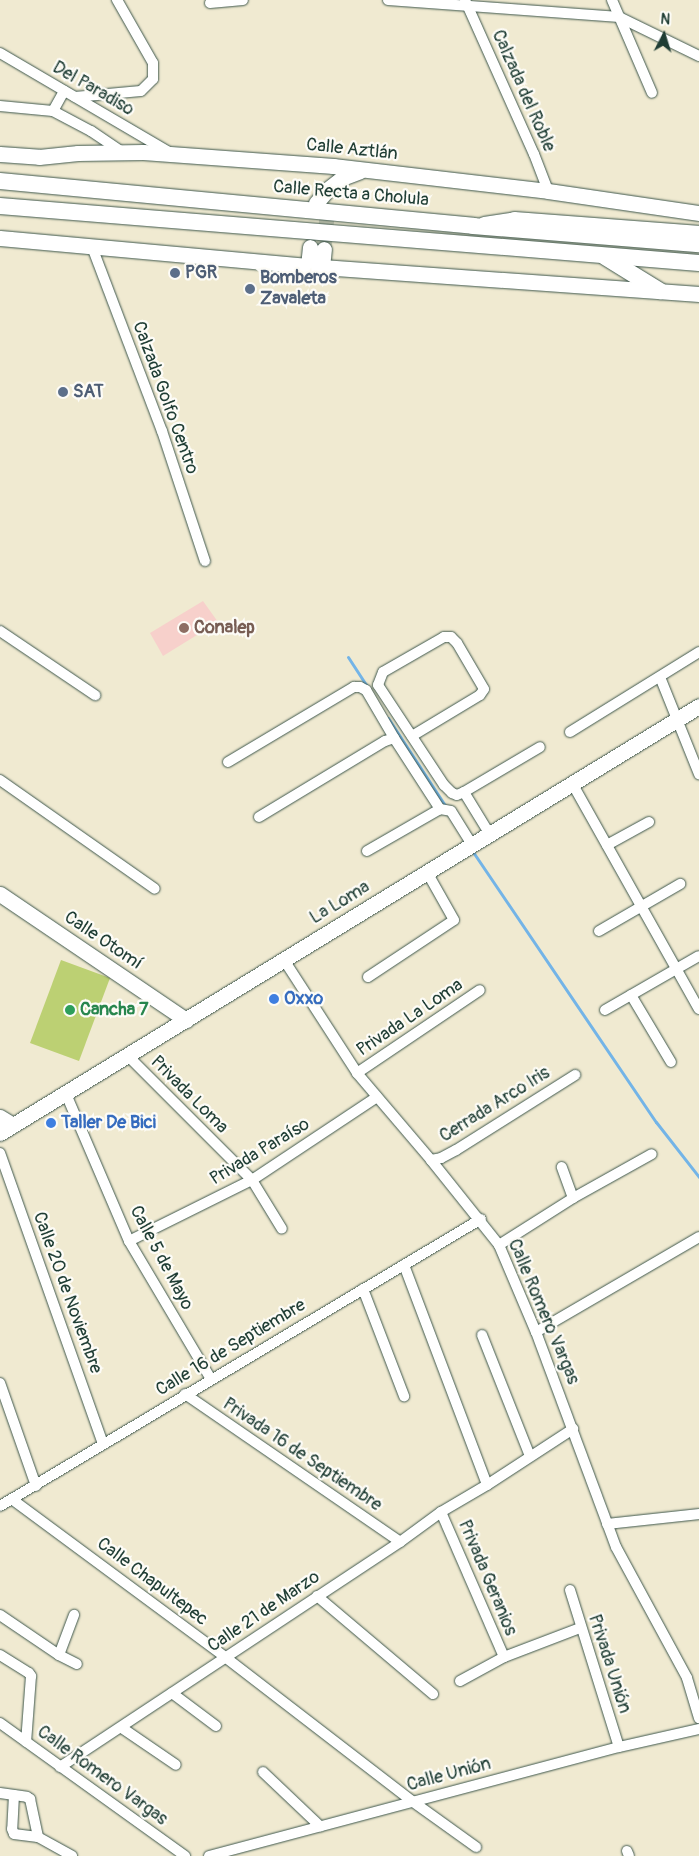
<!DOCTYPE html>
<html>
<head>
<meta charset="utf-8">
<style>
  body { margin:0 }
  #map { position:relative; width:699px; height:1856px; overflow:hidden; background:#f0ead1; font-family:Pangolin,sans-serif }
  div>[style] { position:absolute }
  .built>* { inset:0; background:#f7d0cb }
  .green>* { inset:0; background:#bcd073 }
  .stream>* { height:3px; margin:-1.5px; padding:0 1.5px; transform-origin:1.5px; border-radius:1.5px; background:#73b4e7 }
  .secondary-tunnel>* { height:15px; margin-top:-7.5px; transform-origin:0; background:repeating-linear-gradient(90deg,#c6c7b2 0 15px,transparent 0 23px) }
  .roads { filter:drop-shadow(0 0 1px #3e574c) drop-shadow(0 0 1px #3e574c) }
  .street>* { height:10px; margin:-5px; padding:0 5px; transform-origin:5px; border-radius:5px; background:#fff }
  .secondary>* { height:15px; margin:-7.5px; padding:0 7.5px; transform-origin:7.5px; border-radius:7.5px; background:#fff }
  .primary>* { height:16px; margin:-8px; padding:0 8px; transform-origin:8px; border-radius:8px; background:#fff }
  .dots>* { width:14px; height:14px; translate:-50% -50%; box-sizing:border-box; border:2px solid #fdfcf7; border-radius:50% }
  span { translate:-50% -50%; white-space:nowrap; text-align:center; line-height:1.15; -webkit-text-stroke:4.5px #fdfcf7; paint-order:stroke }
  .street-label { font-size:18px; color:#1f3d34 }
  .service-label { font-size:18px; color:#4e5e75; font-weight:700 }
  .left { translate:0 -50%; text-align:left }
  .education-label { font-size:18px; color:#785e54; font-weight:700 }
  .shop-label { font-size:18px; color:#366cbe; font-weight:700 }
  .leisure-label { font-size:18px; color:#27864d; font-weight:700 }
  .north { position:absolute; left:639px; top:10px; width:50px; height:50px; -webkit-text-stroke:4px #fdfcf7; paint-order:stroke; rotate:5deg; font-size:14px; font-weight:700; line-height:20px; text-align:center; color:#1f3d34 }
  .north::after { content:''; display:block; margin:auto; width:18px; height:22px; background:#1f3d34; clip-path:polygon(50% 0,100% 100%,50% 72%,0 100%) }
</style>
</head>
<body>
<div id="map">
  <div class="built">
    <div style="clip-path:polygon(203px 601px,218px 622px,163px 656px,150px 633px)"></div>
  </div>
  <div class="green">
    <div style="clip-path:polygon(61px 960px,110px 978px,79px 1061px,30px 1043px)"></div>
  </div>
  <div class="stream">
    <div style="left:348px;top:657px;width:37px;rotate:57deg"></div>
    <div style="left:388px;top:718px;width:106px;rotate:56.9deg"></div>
    <div style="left:471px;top:849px;width:330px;rotate:55.9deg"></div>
    <div style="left:656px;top:1122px;width:70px;rotate:52deg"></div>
  </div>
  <div class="secondary-tunnel">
    <div style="left:324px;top:249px;width:45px;rotate:-84.9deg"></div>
  </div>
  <div class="roads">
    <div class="street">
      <div style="left:388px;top:0;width:232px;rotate:4.2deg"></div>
      <div style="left:619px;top:17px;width:89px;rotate:26deg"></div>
      <div style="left:465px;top:0;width:169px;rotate:65.9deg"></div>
      <div style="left:534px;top:154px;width:40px;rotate:69deg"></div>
      <div style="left:612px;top:0;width:101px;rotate:66.7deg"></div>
      <div style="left:210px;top:3px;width:33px;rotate:-5deg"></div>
      <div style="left:0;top:53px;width:194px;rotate:30.4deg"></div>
      <div style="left:75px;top:97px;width:66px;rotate:-5.2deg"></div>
      <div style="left:141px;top:91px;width:17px;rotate:-45deg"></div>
      <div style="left:153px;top:79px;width:16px;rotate:-90deg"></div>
      <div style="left:153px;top:63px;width:73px;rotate:-119.7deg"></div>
      <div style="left:0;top:106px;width:53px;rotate:5.4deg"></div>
      <div style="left:53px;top:111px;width:43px;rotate:27.8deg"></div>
      <div style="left:91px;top:131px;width:36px;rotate:34deg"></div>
      <div style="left:53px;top:111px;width:23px;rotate:-61deg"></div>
      <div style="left:92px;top:247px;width:197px;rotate:69.2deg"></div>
      <div style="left:162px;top:431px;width:137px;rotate:71.7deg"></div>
      <div style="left:0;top:631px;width:115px;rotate:34deg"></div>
      <div style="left:660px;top:677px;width:105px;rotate:68.1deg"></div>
      <div style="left:570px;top:732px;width:152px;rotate:-31.8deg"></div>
      <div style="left:412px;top:736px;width:79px;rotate:-31.1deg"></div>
      <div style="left:480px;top:695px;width:7px;rotate:-56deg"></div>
      <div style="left:484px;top:689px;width:53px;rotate:-120.4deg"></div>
      <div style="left:457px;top:643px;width:8px;rotate:-135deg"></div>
      <div style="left:451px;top:637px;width:7px;rotate:180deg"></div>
      <div style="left:444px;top:637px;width:70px;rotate:150.2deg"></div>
      <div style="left:383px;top:672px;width:14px;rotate:111deg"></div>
      <div style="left:378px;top:685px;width:120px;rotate:56.6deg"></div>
      <div style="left:444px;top:785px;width:11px;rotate:45deg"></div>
      <div style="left:452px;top:793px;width:5px;rotate:22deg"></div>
      <div style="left:457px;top:795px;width:8px;rotate:-23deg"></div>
      <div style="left:228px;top:762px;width:147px;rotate:-30.8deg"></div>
      <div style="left:354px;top:687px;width:6px"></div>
      <div style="left:360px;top:687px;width:7px;rotate:27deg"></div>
      <div style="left:366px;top:690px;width:56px;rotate:59.7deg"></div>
      <div style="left:0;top:780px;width:189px;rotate:35.1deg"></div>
      <div style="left:572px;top:783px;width:259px;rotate:60.7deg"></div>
      <div style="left:259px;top:817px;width:147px;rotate:-31.1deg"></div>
      <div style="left:385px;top:741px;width:9px;rotate:-18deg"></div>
      <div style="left:394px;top:738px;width:85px;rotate:57.1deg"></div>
      <div style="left:489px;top:833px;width:48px;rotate:-121.4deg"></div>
      <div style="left:464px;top:792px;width:88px;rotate:-30.6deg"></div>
      <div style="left:607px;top:845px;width:48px;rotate:-28.7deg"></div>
      <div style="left:367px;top:851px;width:84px;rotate:-29.9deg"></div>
      <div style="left:440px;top:809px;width:11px;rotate:10deg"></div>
      <div style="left:451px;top:811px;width:39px;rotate:58deg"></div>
      <div style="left:599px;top:931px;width:94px;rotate:-30.1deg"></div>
      <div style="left:284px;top:960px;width:135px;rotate:57.1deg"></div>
      <div style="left:357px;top:1073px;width:114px;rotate:49.6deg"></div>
      <div style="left:431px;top:1160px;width:109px;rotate:51.3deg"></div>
      <div style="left:499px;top:1245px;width:95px;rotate:67deg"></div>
      <div style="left:536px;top:1332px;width:229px;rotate:69.6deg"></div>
      <div style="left:616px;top:1547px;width:149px;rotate:61.5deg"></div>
      <div style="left:687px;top:1678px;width:42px;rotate:73.3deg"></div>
      <div style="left:368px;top:977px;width:103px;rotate:-33.5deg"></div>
      <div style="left:454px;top:920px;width:55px;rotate:-119.4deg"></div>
      <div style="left:631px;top:995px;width:78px;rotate:59.2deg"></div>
      <div style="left:605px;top:1010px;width:108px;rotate:-29.9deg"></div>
      <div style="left:127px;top:1055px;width:177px;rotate:45deg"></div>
      <div style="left:252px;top:1180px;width:57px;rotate:58.5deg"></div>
      <div style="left:357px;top:1073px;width:148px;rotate:-34deg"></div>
      <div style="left:66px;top:1094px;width:160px;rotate:66.8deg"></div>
      <div style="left:129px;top:1241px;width:161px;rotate:59.3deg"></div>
      <div style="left:0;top:1153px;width:309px;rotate:70.5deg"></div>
      <div style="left:431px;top:1160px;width:10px;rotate:-11deg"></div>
      <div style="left:441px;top:1158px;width:17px;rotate:-28deg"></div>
      <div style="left:456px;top:1150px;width:141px;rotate:-32.2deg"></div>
      <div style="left:573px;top:1198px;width:90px;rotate:-29.1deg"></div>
      <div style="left:129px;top:1241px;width:137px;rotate:-26.4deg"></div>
      <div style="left:252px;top:1180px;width:150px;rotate:-33.6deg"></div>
      <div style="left:499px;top:1245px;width:88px;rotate:-32.4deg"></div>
      <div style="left:573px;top:1198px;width:33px;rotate:-110deg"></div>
      <div style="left:404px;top:1265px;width:235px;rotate:69.3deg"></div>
      <div style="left:363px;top:1289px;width:115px;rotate:69deg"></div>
      <div style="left:536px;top:1332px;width:189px;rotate:-30.2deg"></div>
      <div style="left:482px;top:1335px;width:130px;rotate:68.4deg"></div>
      <div style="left:0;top:1383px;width:109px;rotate:70.7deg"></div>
      <div style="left:185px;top:1394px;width:261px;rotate:34.5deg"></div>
      <div style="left:13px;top:1500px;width:264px;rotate:36.5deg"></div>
      <div style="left:225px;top:1657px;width:236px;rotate:37.6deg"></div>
      <div style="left:412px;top:1801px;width:79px;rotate:35.7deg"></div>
      <div style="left:0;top:1506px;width:560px;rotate:-30.82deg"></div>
      <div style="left:441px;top:1512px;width:158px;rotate:66.5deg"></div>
      <div style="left:607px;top:1524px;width:93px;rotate:-6.2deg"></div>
      <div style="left:570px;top:1590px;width:164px;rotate:72.7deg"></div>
      <div style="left:317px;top:1596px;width:152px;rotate:40.2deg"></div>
      <div style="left:0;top:1615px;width:71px;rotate:34.1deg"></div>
      <div style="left:59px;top:1655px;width:20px;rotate:27deg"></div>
      <div style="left:0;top:1655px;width:34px;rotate:32deg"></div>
      <div style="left:29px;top:1673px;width:4px;rotate:56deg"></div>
      <div style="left:31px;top:1676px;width:66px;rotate:94.3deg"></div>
      <div style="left:59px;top:1655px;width:43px;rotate:-69.4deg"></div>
      <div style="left:460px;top:1681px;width:50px;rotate:-28.6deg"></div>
      <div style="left:504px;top:1657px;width:81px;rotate:-20.9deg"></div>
      <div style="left:172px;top:1693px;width:55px;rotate:36.9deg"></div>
      <div style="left:0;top:1723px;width:228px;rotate:35.7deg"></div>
      <div style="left:122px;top:1728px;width:65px;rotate:34.4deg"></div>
      <div style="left:60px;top:1767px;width:408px;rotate:-33.5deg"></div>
      <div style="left:400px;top:1542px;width:51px;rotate:-36.2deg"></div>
      <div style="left:441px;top:1512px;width:53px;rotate:-30.4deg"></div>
      <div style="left:487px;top:1485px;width:103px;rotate:-33.1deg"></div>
      <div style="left:263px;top:1772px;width:79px;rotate:43.5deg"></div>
      <div style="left:0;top:1793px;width:27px;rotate:8deg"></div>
      <div style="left:27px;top:1797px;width:4px;rotate:34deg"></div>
      <div style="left:30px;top:1799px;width:39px;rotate:78deg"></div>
      <div style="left:14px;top:1795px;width:34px;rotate:93deg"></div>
      <div style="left:12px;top:1829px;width:5px;rotate:68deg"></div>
      <div style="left:14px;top:1834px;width:24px;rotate:7deg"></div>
      <div style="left:38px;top:1837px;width:39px;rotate:29deg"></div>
      <div style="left:627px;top:1851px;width:5px;rotate:68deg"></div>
      <div style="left:209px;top:1856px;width:424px;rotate:-14.9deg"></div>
      <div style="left:619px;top:1747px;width:82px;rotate:-12.7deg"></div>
    </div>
    <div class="secondary">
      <div style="left:0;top:154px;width:39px;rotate:4deg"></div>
      <div style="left:39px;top:157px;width:39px;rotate:-6deg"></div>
      <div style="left:78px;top:153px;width:65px;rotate:-0.9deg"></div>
      <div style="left:143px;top:152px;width:191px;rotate:4.2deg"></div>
      <div style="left:333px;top:166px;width:216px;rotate:6.6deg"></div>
      <div style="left:548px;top:191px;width:153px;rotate:8.3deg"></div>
      <div style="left:316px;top:203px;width:18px;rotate:-49deg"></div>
      <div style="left:328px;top:189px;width:18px;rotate:-38deg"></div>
      <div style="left:342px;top:178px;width:19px;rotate:-21deg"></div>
      <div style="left:484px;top:224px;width:30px;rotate:-9deg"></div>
      <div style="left:514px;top:219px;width:186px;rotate:4.3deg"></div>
      <div style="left:0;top:238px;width:309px;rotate:5.2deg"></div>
      <div style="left:308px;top:266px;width:392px;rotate:4.1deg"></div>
      <div style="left:308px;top:266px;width:19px;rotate:-84deg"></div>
      <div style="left:322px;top:267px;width:18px;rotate:-84deg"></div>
      <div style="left:0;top:894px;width:225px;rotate:34.1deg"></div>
      <div style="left:0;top:1117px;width:15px;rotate:32deg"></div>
      <div style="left:0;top:1133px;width:819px;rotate:-31.42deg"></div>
    </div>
    <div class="primary">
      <div style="left:0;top:181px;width:475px;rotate:5.4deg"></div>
      <div style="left:473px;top:226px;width:227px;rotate:4.6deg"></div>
      <div style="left:0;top:206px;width:701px;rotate:4.66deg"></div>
      <div style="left:605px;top:257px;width:65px;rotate:31.7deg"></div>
    </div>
  </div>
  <div class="dots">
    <div style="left:175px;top:273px;background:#5c6f8a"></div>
    <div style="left:250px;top:289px;background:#5c6f8a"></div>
    <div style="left:63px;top:392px;background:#5c6f8a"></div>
    <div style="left:184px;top:628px;background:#8d6e63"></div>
    <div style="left:274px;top:999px;background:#3f7fe0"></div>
    <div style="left:70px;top:1010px;background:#2e9e5b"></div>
    <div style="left:51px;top:1123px;background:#3f7fe0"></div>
  </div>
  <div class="street-label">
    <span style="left:93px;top:89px;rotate:30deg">Del Paradiso</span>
    <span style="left:523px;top:91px;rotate:66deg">Calzada del Roble</span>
    <span style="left:352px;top:150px;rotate:6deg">Calle Aztlán</span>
    <span style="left:351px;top:194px;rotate:5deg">Calle Recta a Cholula</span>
    <span style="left:165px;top:398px;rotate:70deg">Calzada Golfo Centro</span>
    <span style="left:340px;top:903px;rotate:-31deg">La Loma</span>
    <span style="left:103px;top:941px;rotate:34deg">Calle Otomí</span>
    <span style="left:410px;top:1018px;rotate:-34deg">Privada La Loma</span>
    <span style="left:189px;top:1095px;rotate:45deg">Privada Loma</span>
    <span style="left:495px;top:1105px;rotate:-32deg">Cerrada Arco Iris</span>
    <span style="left:260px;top:1152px;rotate:-31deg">Privada Paraíso</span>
    <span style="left:161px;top:1258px;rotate:62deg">Calle 5 de Mayo</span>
    <span style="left:67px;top:1293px;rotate:70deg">Calle 20 de Noviembre</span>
    <span style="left:543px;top:1312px;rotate:67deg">Calle Romero Vargas</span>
    <span style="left:231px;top:1348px;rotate:-31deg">Calle 16 de Septiembre</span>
    <span style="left:302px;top:1455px;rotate:34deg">Privada 16 de Septiembre</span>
    <span style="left:487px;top:1578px;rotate:67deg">Privada Geranios</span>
    <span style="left:152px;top:1582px;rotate:37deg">Calle Chapultepec</span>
    <span style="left:264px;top:1612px;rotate:-34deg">Calle 21 de Marzo</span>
    <span style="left:609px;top:1664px;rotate:72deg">Privada Unión</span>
    <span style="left:449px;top:1775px;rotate:-15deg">Calle Unión</span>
    <span style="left:102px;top:1776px;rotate:36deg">Calle Romero Vargas</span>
  </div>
  <div class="service-label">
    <span class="left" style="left:185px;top:273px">PGR</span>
    <span class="left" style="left:260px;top:289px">Bomberos<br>Zavaleta</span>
    <span class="left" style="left:73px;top:392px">SAT</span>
  </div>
  <div class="education-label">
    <span class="left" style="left:194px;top:628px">Conalep</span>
  </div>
  <div class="shop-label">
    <span class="left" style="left:284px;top:999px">Oxxo</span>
    <span class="left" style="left:61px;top:1123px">Taller De Bici</span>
  </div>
  <div class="leisure-label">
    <span class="left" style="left:80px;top:1010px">Cancha 7</span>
  </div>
  <div class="north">N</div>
</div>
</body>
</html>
